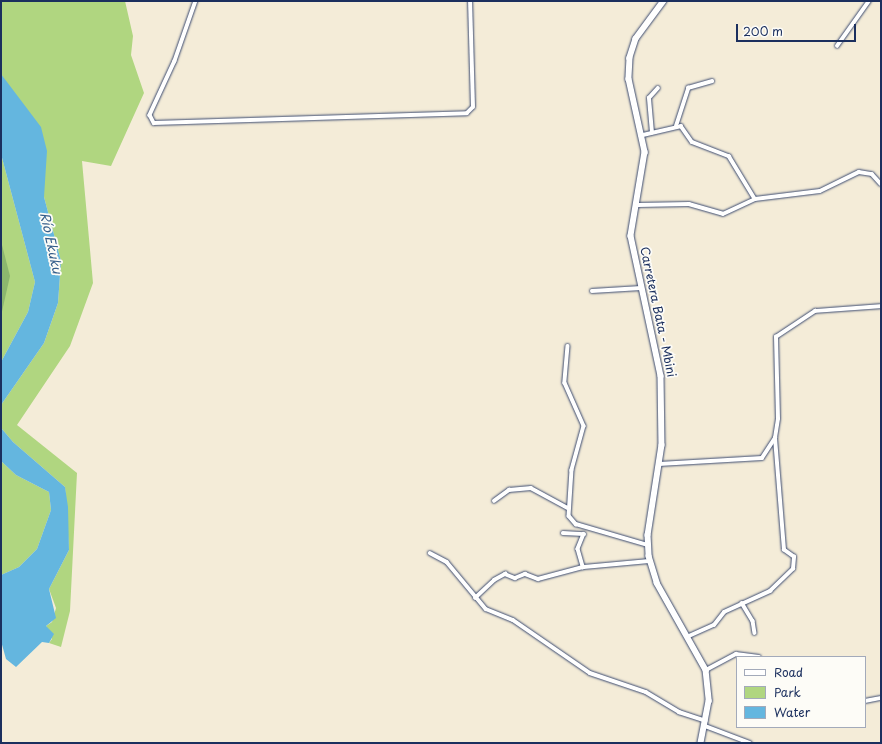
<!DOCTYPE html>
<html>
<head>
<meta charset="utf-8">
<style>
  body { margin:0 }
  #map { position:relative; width:882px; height:744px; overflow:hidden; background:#f4ecd8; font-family:"Playpen Sans",sans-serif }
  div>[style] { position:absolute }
  .green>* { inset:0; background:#b0d680 }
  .forest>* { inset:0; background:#8cb76e }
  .water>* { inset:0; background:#64b6df }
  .roads { filter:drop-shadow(0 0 1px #3c4b70) drop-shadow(0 0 1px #3c4b70) }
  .street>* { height:3.5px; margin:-1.75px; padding:0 1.75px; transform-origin:1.75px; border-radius:1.75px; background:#fff }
  .primary>* { height:5.5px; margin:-2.75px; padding:0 2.75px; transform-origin:2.75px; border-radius:2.75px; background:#fff }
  span { translate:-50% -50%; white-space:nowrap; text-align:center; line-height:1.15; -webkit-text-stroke:3.5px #fdfcf7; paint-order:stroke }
  .street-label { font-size:12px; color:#1b2f5e }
  .water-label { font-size:13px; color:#355e8b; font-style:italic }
  .frame { position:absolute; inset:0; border:2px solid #1b2f5e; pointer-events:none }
  .legend { position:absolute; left:736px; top:656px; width:130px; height:72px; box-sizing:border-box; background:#fdfcf7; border:1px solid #a3aaba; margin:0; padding:5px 7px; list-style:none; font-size:12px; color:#1b2f5e }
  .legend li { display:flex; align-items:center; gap:8px; height:20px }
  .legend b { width:20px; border:1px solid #a3aaba }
  .scale { position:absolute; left:736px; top:24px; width:120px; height:18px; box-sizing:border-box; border:2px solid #1b2f5e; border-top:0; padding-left:5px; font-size:12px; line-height:14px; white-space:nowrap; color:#1b2f5e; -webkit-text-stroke:3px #fdfcf7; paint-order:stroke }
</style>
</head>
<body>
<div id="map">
  <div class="green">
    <div style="clip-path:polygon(1px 1px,125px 1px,133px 36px,131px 55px,144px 93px,111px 166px,82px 161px,93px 283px,70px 346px,17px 425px,77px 473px,70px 611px,61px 647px,49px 643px,52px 639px,46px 626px,52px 622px,56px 608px,49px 589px,69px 550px,65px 487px,13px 442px,2px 429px,1px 420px,1px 405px,44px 343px,58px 303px,61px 261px,44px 197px,44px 181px,12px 91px,1px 74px)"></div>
    <div style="clip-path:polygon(1px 154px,35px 282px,28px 312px,1px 362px)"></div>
    <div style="clip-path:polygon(1px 461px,16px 475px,49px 492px,51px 510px,37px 549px,19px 567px,1px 575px)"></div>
  </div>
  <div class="forest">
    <div style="clip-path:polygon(1px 241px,10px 276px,1px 316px)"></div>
  </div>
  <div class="water">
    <div style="clip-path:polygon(1px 74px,41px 127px,47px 151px,44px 197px,61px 261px,58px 303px,44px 343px,1px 405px,1px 362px,28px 312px,35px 282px,1px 154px)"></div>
    <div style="clip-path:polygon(1px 420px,2px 429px,13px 442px,65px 487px,68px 507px,69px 550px,49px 589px,56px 618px,46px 626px,54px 634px,49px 643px,42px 642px,16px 667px,6px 659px,1px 641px,1px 575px,19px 567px,37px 549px,51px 510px,49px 492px,16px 475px,1px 461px)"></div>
  </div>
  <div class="roads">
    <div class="street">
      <div style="left:196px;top:1px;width:64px;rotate:109.3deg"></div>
      <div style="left:175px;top:61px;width:60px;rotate:114.8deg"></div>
      <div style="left:150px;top:115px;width:9px;rotate:63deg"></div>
      <div style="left:154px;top:123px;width:313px;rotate:-1.8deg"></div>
      <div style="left:467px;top:113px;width:8px;rotate:-45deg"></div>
      <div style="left:473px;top:107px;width:106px;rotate:-91.6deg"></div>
      <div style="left:837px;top:46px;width:55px;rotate:-54.6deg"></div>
      <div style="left:676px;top:126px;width:40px;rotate:-72deg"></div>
      <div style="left:688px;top:88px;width:25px;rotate:-16deg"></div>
      <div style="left:652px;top:133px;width:35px;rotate:-95deg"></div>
      <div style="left:649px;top:98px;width:13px;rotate:-48deg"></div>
      <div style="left:643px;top:135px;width:39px;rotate:-13deg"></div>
      <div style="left:681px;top:126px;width:19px;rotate:55deg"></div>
      <div style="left:692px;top:142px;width:40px;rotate:21deg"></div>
      <div style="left:729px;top:156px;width:50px;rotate:58.8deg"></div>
      <div style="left:638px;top:205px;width:51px;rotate:-1.1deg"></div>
      <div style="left:689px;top:204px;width:35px;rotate:16deg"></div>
      <div style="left:723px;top:214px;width:35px;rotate:-25deg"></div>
      <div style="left:755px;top:199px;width:65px;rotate:-7deg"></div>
      <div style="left:820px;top:191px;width:43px;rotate:-26deg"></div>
      <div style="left:859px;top:172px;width:13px;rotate:9deg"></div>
      <div style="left:872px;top:174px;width:13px;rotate:48deg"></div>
      <div style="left:592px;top:291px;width:49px;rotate:-3.5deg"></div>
      <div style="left:568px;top:346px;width:37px;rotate:95deg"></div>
      <div style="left:565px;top:383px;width:47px;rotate:66.2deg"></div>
      <div style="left:584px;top:426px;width:46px;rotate:105.3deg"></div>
      <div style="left:572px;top:470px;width:46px;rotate:93.7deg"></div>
      <div style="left:569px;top:516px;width:11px;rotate:49deg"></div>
      <div style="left:576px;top:524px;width:75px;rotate:16.3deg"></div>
      <div style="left:659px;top:464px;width:103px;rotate:-3.3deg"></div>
      <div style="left:762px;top:458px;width:24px;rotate:-57deg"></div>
      <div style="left:775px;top:438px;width:19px;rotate:-81deg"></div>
      <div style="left:778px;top:419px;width:82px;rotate:-91.4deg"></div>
      <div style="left:776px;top:337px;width:47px;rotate:-33.7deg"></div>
      <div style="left:815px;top:311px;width:66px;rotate:-4.3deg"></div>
      <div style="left:494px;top:501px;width:19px;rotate:-36deg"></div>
      <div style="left:509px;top:490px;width:22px;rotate:-5deg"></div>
      <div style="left:531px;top:488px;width:42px;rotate:28.4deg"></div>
      <div style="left:563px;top:533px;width:21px;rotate:3deg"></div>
      <div style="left:584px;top:534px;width:16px;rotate:112deg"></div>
      <div style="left:578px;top:549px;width:19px;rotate:74deg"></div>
      <div style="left:430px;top:553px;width:19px;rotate:28deg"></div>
      <div style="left:447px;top:562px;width:61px;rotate:50.3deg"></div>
      <div style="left:486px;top:609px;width:29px;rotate:22deg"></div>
      <div style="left:513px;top:620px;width:93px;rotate:34.5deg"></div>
      <div style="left:590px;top:673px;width:59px;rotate:18.7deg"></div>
      <div style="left:646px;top:692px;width:39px;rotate:31deg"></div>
      <div style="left:679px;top:712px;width:28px;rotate:18deg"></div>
      <div style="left:475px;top:598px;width:26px;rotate:-43deg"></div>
      <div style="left:494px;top:580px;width:13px;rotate:-29deg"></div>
      <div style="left:505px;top:574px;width:11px;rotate:22deg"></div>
      <div style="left:515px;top:578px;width:11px;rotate:-22deg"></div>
      <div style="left:525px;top:574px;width:14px;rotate:21deg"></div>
      <div style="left:538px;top:579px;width:47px;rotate:-14.9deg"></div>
      <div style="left:583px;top:567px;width:67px;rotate:-5.1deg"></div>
      <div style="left:742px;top:603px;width:21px;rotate:59deg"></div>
      <div style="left:753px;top:621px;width:12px;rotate:81deg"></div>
      <div style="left:689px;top:636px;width:27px;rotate:-24deg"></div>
      <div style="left:714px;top:625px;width:16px;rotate:-52deg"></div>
      <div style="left:724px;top:612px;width:51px;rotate:-24.5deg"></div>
      <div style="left:770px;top:591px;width:32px;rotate:-44deg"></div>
      <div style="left:793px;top:569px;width:12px;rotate:-85deg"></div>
      <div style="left:794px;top:557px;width:12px;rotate:-145deg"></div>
      <div style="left:784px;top:550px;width:112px;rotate:-94.6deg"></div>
      <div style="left:706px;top:670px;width:34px;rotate:-28deg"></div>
      <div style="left:736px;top:654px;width:23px;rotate:7deg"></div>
      <div style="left:865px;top:701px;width:16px;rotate:-11deg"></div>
      <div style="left:705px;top:726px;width:48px;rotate:20.7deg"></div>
    </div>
    <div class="primary">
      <div style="left:664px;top:1px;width:47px;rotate:126.4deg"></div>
      <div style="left:636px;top:39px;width:20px;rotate:108deg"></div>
      <div style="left:630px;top:58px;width:21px;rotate:93deg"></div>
      <div style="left:629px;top:79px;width:75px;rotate:77.6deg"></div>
      <div style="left:645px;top:152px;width:85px;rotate:99.5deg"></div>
      <div style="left:631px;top:236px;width:143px;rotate:77.9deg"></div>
      <div style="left:661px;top:376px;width:69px;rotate:89.2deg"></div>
      <div style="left:662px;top:445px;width:91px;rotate:98.8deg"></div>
      <div style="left:648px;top:535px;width:21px;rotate:87deg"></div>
      <div style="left:649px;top:556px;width:28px;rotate:73deg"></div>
      <div style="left:657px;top:583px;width:100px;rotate:60.6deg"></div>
      <div style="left:706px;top:670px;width:31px;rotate:84deg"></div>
      <div style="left:709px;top:701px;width:43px;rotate:100.8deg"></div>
    </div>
  </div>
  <div class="street-label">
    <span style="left:658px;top:312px;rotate:78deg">Carretera Bata - Mbini</span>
  </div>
  <div class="water-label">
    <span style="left:51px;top:243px;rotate:78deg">Río Ekuku</span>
  </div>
  <div class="frame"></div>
  <ul class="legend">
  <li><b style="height:5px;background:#fff"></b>Road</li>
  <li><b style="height:11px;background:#b0d680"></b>Park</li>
  <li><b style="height:11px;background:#64b6df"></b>Water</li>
  </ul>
  <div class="scale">200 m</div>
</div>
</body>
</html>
